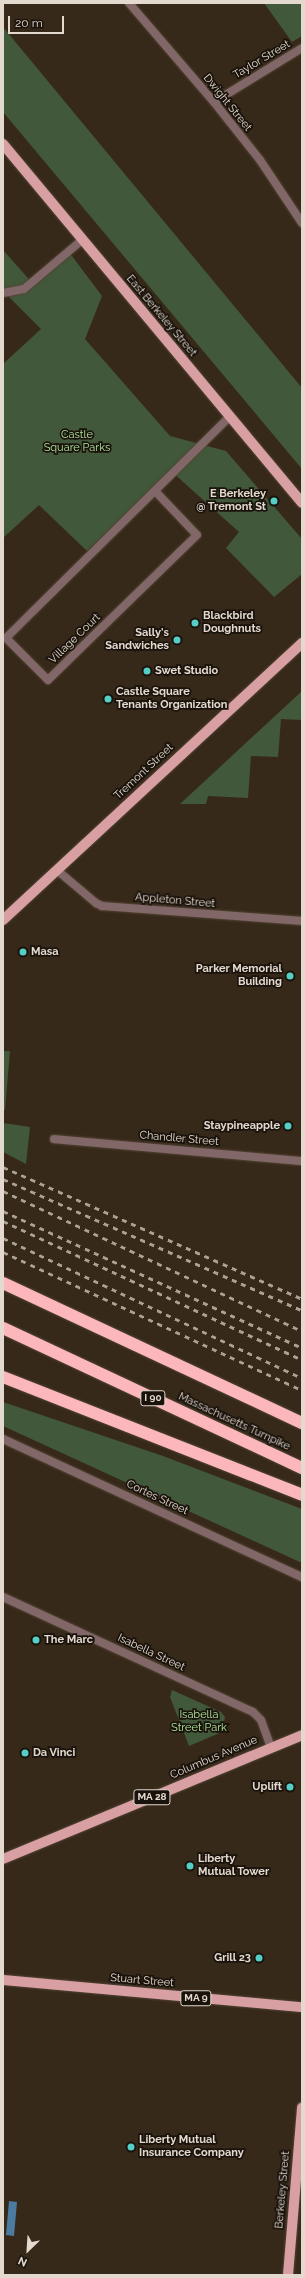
<!DOCTYPE html>
<html>
<head>
<meta charset="utf-8">
<style>
  body { margin:0 }
  #map { position:relative; width:305px; height:2278px; overflow:hidden; background:#372919; font-family:Raleway,sans-serif }
  div>[style] { position:absolute }
  .green>* { inset:0; background:#42583a }
  .water>* { inset:0; background:#4c7ba1 }
  .roads { filter:drop-shadow(0 0 1px #534536) drop-shadow(0 0 1px #534536) }
  .minor>* { height:8px; margin:-4px; padding:0 4px; transform-origin:4px; border-radius:4px; background:#826768 }
  .tertiary>* { height:8px; margin:-4px; padding:0 4px; transform-origin:4px; border-radius:4px; background:#826768 }
  .primary>* { height:10px; margin:-5px; padding:0 5px; transform-origin:5px; border-radius:5px; background:#d9a0a4 }
  .motorway>* { height:12px; margin:-6px; padding:0 6px; transform-origin:6px; border-radius:6px; background:#fbb7bc }
  .rail>* { height:3px; margin-top:-1.5px; transform-origin:0; background:repeating-linear-gradient(90deg,#aca195 0 5px,transparent 0 10px) }
  .dots>* { width:11px; height:11px; translate:-50% -50%; box-sizing:border-box; border:2px solid #19130c; border-radius:50% }
  span { translate:-50% -50%; white-space:nowrap; text-align:center; line-height:1.15; -webkit-text-stroke:3.5px #19130c; paint-order:stroke }
  .shield-label span { padding:1px 3px; background:#19130c; border:1px solid; border-radius:3px; -webkit-text-stroke-width:0 }
  .shield-label { font-size:10px; color:#e3d9cf; font-weight:700 }
  .street-label { font-size:11px; color:#e3d9cf }
  .park-label { font-size:11px; color:#b0e49d }
  .poi-label { font-size:11px; color:#e3d9cf; font-weight:700 }
  .right { translate:-100% -50%; text-align:right }
  .left { translate:0 -50%; text-align:left }
  .frame { position:absolute; inset:0; border:4px solid #e3d9cf; pointer-events:none }
  .north { position:absolute; left:8px; top:2230px; width:40px; height:40px; -webkit-text-stroke:3px #19130c; paint-order:stroke; rotate:205deg; font-size:11px; font-weight:700; line-height:16px; text-align:center; color:#e3d9cf }
  .north::after { content:''; display:block; margin:auto; width:14px; height:18px; background:#e3d9cf; clip-path:polygon(50% 0,100% 100%,50% 72%,0 100%) }
  .scale { position:absolute; left:8px; top:16px; width:56px; height:18px; box-sizing:border-box; border:2px solid #e3d9cf; border-top:0; padding-left:5px; font-size:12px; line-height:14px; white-space:nowrap; color:#e3d9cf; -webkit-text-stroke:3px #19130c; paint-order:stroke }
</style>
</head>
<body>
<div id="map">
  <div class="green">
    <div style="clip-path:polygon(264px 3px,302px 3px,302px 36px,292px 42px)"></div>
    <div style="clip-path:polygon(3px 27px,302px 388px,302px 469px,3px 112px)"></div>
    <div style="clip-path:polygon(3px 250px,34px 285px,69px 252px,102px 296px,85px 339px,170px 436px,226px 451px,302px 539px,302px 574px,274px 597px,226px 548px,239px 532px,171px 471px,87px 551px,39px 505px,3px 538px,3px 364px,41px 329px,3px 291px)"></div>
    <div style="clip-path:polygon(302px 691px,302px 720px,281px 719px,278px 757px,251px 756px,248px 798px,208px 796px,206px 804px,180px 804px)"></div>
    <div style="clip-path:polygon(3px 1051px,10px 1051px,5px 1110px,3px 1110px)"></div>
    <div style="clip-path:polygon(3px 1123px,30px 1127px,26px 1164px,3px 1152px)"></div>
    <div style="clip-path:polygon(3px 1402px,163px 1456px,302px 1509px,302px 1563px,3px 1426px)"></div>
    <div style="clip-path:polygon(172px 1690px,221px 1712px,225px 1717px,222px 1732px,189px 1746px,170px 1697px)"></div>
  </div>
  <div class="water">
    <div style="clip-path:polygon(9px 2201px,17px 2202px,14px 2236px,6px 2235px)"></div>
  </div>
  <div class="roads">
    <div class="minor">
      <div style="left:129px;top:3px;width:130px;rotate:49.4deg"></div>
      <div style="left:214px;top:102px;width:74px;rotate:51.6deg"></div>
      <div style="left:260px;top:160px;width:76px;rotate:56.3deg"></div>
      <div style="left:214px;top:102px;width:103px;rotate:-31.5deg"></div>
      <div style="left:3px;top:293px;width:21px;rotate:-11deg"></div>
      <div style="left:24px;top:289px;width:76px;rotate:-40.2deg"></div>
      <div style="left:156px;top:492px;width:59px;rotate:46.4deg"></div>
      <div style="left:197px;top:535px;width:208px;rotate:135.8deg"></div>
      <div style="left:48px;top:680px;width:59px;rotate:-135deg"></div>
      <div style="left:6px;top:638px;width:314px;rotate:-44.7deg"></div>
      <div style="left:58px;top:871px;width:50px;rotate:40.1deg"></div>
      <div style="left:96px;top:903px;width:7px;rotate:27deg"></div>
      <div style="left:102px;top:906px;width:201px;rotate:4.3deg"></div>
      <div style="left:54px;top:1139px;width:249px;rotate:5.1deg"></div>
      <div style="left:3px;top:1597px;width:275px;rotate:24.7deg"></div>
      <div style="left:253px;top:1712px;width:11px;rotate:45deg"></div>
      <div style="left:261px;top:1720px;width:30px;rotate:70deg"></div>
    </div>
    <div class="tertiary">
      <div style="left:3px;top:1439px;width:329px;rotate:24.8deg"></div>
    </div>
    <div class="primary">
      <div style="left:3px;top:144px;width:467px;rotate:50.2deg"></div>
      <div style="left:3px;top:920px;width:408px;rotate:-42.8deg"></div>
      <div style="left:3px;top:1859px;width:324px;rotate:-22.5deg"></div>
      <div style="left:3px;top:1980px;width:300px;rotate:5.2deg"></div>
      <div style="left:288px;top:2275px;width:168px;rotate:-85.2deg"></div>
    </div>
    <div class="motorway">
      <div style="left:3px;top:1283px;width:330px;rotate:25.1deg"></div>
      <div style="left:3px;top:1328px;width:330px;rotate:25.1deg"></div>
      <div style="left:3px;top:1377px;width:321px;rotate:21.5deg"></div>
    </div>
  </div>
  <div class="rail">
    <div style="left:3px;top:1167px;width:327px;rotate:23.8deg"></div>
    <div style="left:3px;top:1179px;width:326px;rotate:23.7deg"></div>
    <div style="left:3px;top:1191px;width:330px;rotate:25.1deg"></div>
    <div style="left:3px;top:1211px;width:329px;rotate:24.6deg"></div>
    <div style="left:3px;top:1221px;width:330px;rotate:24.9deg"></div>
    <div style="left:3px;top:1238px;width:330px;rotate:25.1deg"></div>
    <div style="left:3px;top:1252px;width:329px;rotate:24.8deg"></div>
  </div>
  <div class="dots">
    <div style="left:274px;top:501px;background:#55cec6"></div>
    <div style="left:195px;top:623px;background:#55cec6"></div>
    <div style="left:177px;top:640px;background:#55cec6"></div>
    <div style="left:147px;top:671px;background:#55cec6"></div>
    <div style="left:108px;top:699px;background:#55cec6"></div>
    <div style="left:23px;top:952px;background:#55cec6"></div>
    <div style="left:290px;top:976px;background:#55cec6"></div>
    <div style="left:288px;top:1126px;background:#55cec6"></div>
    <div style="left:36px;top:1640px;background:#55cec6"></div>
    <div style="left:25px;top:1753px;background:#55cec6"></div>
    <div style="left:290px;top:1787px;background:#55cec6"></div>
    <div style="left:190px;top:1866px;background:#55cec6"></div>
    <div style="left:259px;top:1958px;background:#55cec6"></div>
    <div style="left:131px;top:2147px;background:#55cec6"></div>
  </div>
  <div class="shield-label">
    <span style="left:153px;top:1398px">I 90</span>
    <span style="left:152px;top:1797px">MA 28</span>
    <span style="left:196px;top:1998px">MA 9</span>
  </div>
  <div class="street-label">
    <span style="left:262px;top:60px;rotate:-31deg">Taylor Street</span>
    <span style="left:227px;top:103px;rotate:51deg">Dwight Street</span>
    <span style="left:161px;top:316px;rotate:50deg">East Berkeley Street</span>
    <span style="left:75px;top:639px;rotate:-44deg">Village Court</span>
    <span style="left:144px;top:772px;rotate:-43deg">Tremont Street</span>
    <span style="left:175px;top:901px;rotate:5deg">Appleton Street</span>
    <span style="left:179px;top:1139px;rotate:5deg">Chandler Street</span>
    <span style="left:234px;top:1422px;rotate:25deg">Massachusetts Turnpike</span>
    <span style="left:157px;top:1498px;rotate:25deg">Cortes Street</span>
    <span style="left:151px;top:1653px;rotate:25deg">Isabella Street</span>
    <span style="left:214px;top:1758px;rotate:-23deg">Columbus Avenue</span>
    <span style="left:142px;top:1981px;rotate:5deg">Stuart Street</span>
    <span style="left:283px;top:2190px;rotate:-85deg">Berkeley Street</span>
  </div>
  <div class="park-label">
    <span style="left:77px;top:442px">Castle<br>Square Parks</span>
    <span style="left:199px;top:1722px">Isabella<br>Street Park</span>
  </div>
  <div class="poi-label">
    <span class="right" style="left:266px;top:501px">E Berkeley<br>@ Tremont St</span>
    <span class="left" style="left:203px;top:623px">Blackbird<br>Doughnuts</span>
    <span class="right" style="left:169px;top:640px">Sally's<br>Sandwiches</span>
    <span class="left" style="left:155px;top:671px">Swet Studio</span>
    <span class="left" style="left:116px;top:699px">Castle Square<br>Tenants Organization</span>
    <span class="left" style="left:31px;top:952px">Masa</span>
    <span class="right" style="left:282px;top:976px">Parker Memorial<br>Building</span>
    <span class="right" style="left:280px;top:1126px">Staypineapple</span>
    <span class="left" style="left:44px;top:1640px">The Marc</span>
    <span class="left" style="left:33px;top:1753px">Da Vinci</span>
    <span class="right" style="left:282px;top:1787px">Uplift</span>
    <span class="left" style="left:198px;top:1866px">Liberty<br>Mutual Tower</span>
    <span class="right" style="left:251px;top:1958px">Grill 23</span>
    <span class="left" style="left:139px;top:2147px">Liberty Mutual<br>Insurance Company</span>
  </div>
  <div class="frame"></div>
  <div class="north">N</div>
  <div class="scale">20 m</div>
</div>
</body>
</html>
